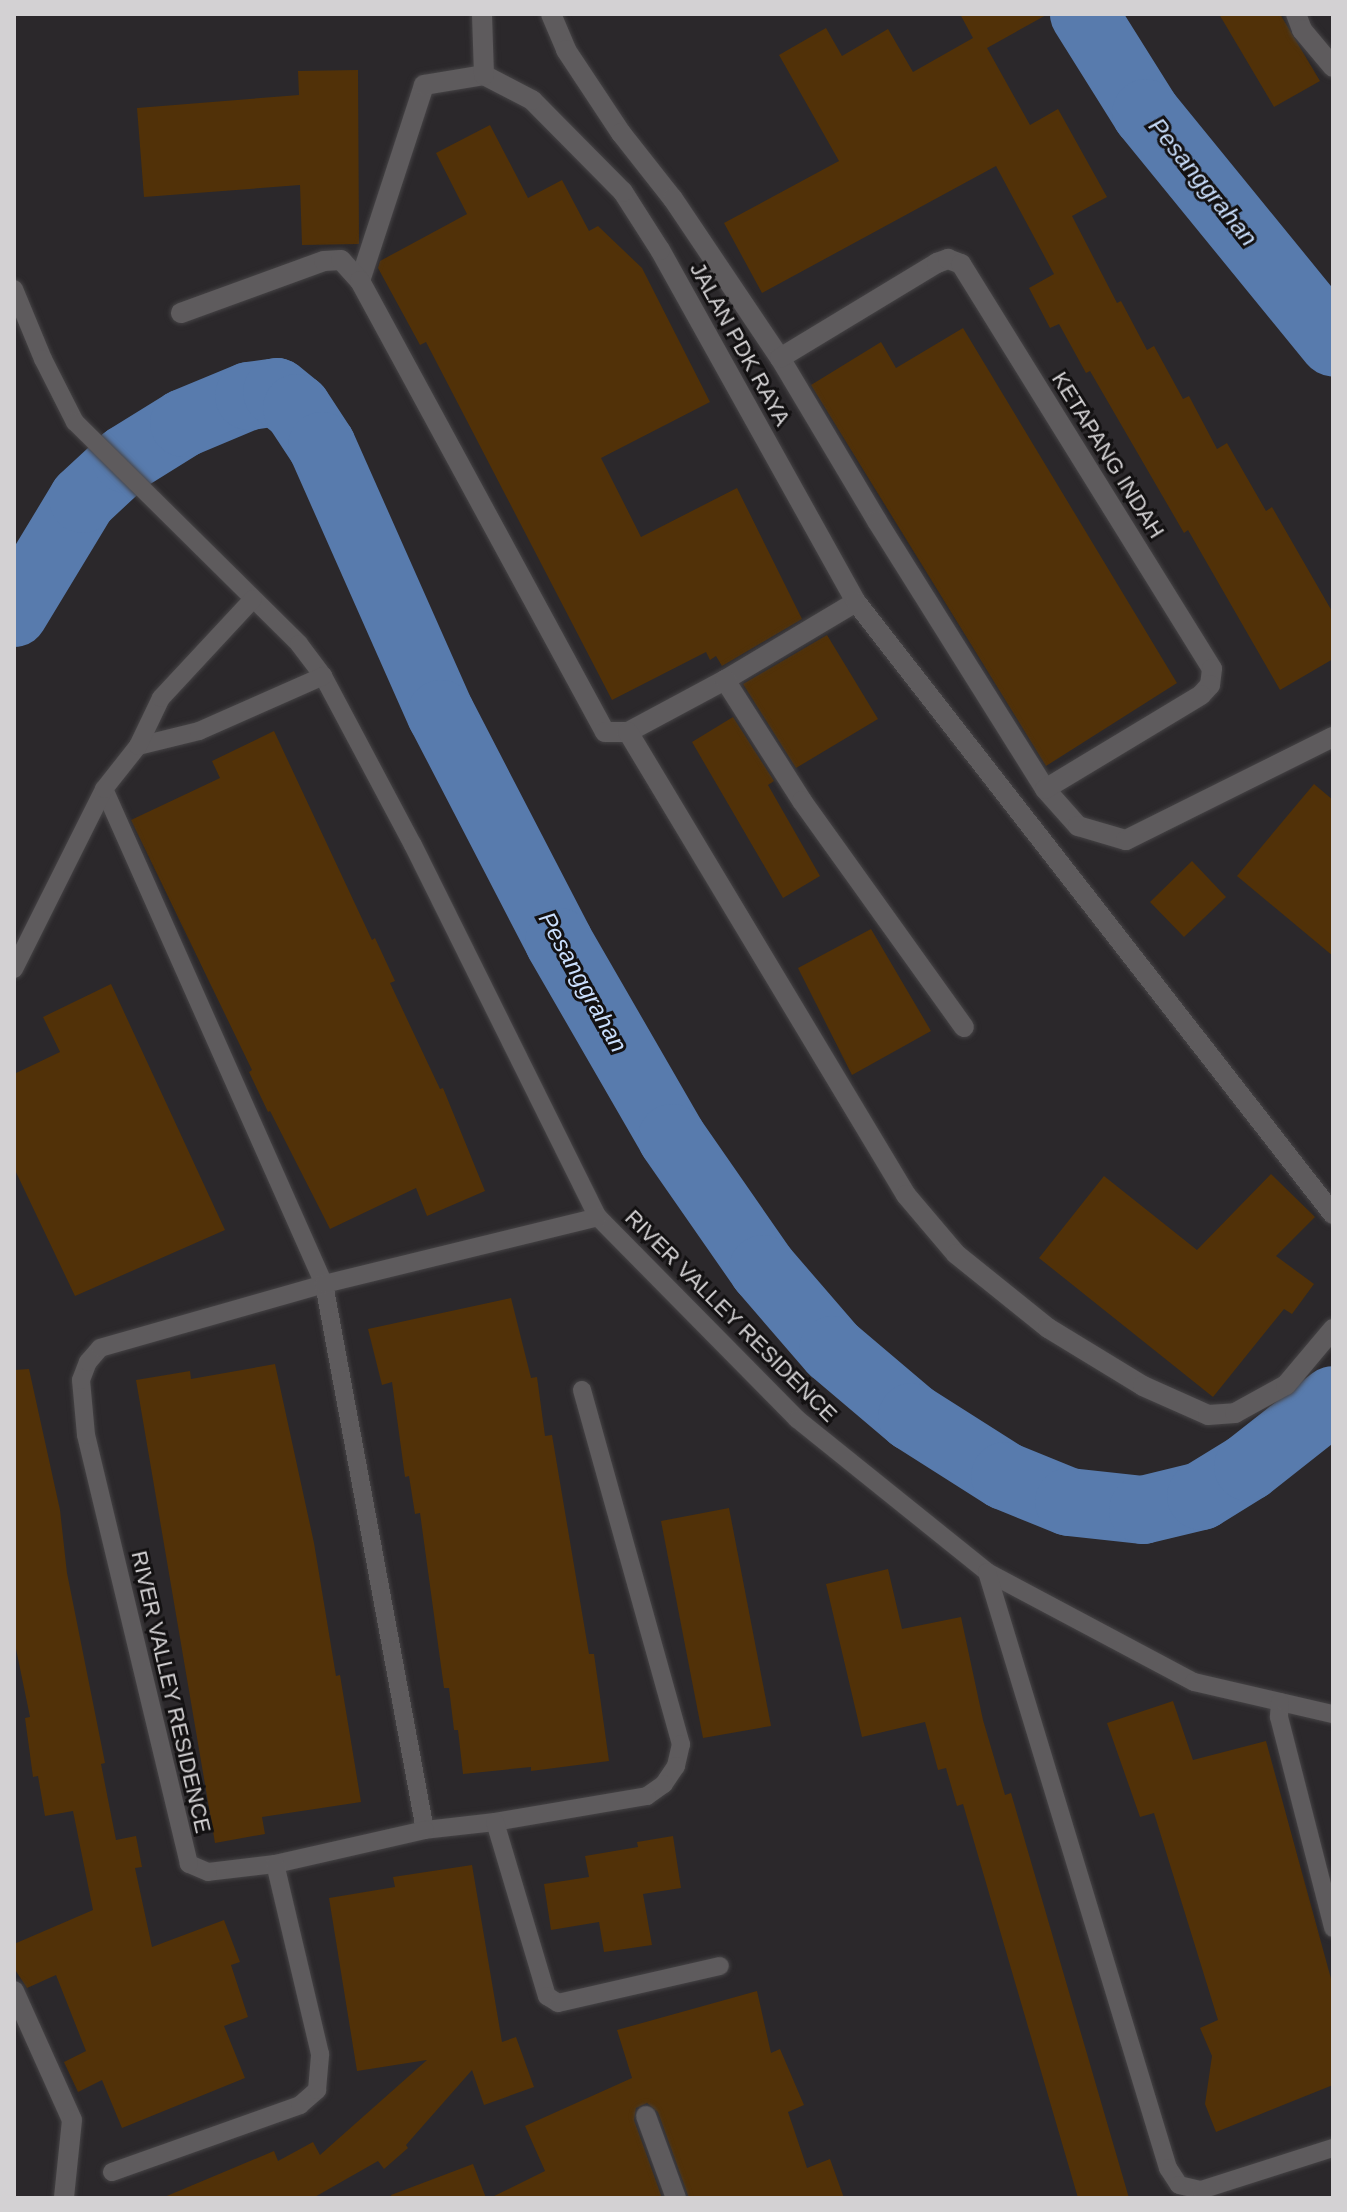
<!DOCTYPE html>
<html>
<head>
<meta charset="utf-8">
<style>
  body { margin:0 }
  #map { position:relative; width:1347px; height:2212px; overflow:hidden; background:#2b282b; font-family:Helvetica,sans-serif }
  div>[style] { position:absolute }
  .river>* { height:68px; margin:-34px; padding:0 34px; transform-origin:34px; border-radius:34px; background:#587bad }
  .building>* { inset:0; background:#513108 }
  .roads { filter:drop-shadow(0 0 2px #454345) drop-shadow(0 0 2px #454345) }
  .lane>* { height:18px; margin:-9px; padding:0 9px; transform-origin:9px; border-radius:9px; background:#5e5b5d }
  .street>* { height:20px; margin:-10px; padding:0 10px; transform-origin:10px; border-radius:10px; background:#5e5b5d }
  span { translate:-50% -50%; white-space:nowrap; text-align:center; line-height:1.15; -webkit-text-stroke:6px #131112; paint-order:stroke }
  .street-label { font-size:22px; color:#d3d1d3 }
  .water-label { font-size:24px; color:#cadffd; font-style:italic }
  .frame { position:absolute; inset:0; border:16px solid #d3d1d3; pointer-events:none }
</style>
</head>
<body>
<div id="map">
  <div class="river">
    <div style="left:1084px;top:14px;width:117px;rotate:57.9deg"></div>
    <div style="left:1146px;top:113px;width:296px;rotate:50.8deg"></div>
    <div style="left:14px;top:613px;width:133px;rotate:-58.8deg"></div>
    <div style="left:83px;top:499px;width:59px;rotate:-42.9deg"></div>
    <div style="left:126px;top:459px;width:68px;rotate:-31.8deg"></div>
    <div style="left:184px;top:423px;width:70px;rotate:-22.6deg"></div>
    <div style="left:249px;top:396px;width:28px;rotate:-8deg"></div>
    <div style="left:277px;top:392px;width:26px;rotate:39deg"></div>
    <div style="left:297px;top:408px;width:45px;rotate:56.7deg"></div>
    <div style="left:322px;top:446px;width:293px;rotate:66.1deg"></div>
    <div style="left:441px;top:714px;width:257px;rotate:62.6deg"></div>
    <div style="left:559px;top:942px;width:226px;rotate:60deg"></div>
    <div style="left:672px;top:1138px;width:160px;rotate:55.2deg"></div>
    <div style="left:763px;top:1269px;width:107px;rotate:49.2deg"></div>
    <div style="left:833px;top:1350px;width:104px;rotate:40.3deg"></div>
    <div style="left:912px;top:1417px;width:110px;rotate:32.4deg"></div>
    <div style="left:1005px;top:1476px;width:69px;rotate:22.1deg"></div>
    <div style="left:1069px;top:1502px;width:74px;rotate:6.2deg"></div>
    <div style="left:1143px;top:1510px;width:60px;rotate:-13.6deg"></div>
    <div style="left:1201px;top:1496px;width:55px;rotate:-31.7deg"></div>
    <div style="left:1248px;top:1467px;width:108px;rotate:-38.2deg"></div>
  </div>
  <div class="building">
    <div style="clip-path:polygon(960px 14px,1048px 14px,987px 48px,1030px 125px,1058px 109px,1107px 197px,1072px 216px,1117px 303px,1121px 301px,1147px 350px,1154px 346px,1183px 399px,1189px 396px,1217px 449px,1227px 443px,1266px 511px,1272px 507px,1333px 613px,1333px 659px,1280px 690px,1188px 530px,1184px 533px,1090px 371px,1086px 373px,1059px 324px,1050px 328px,1029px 288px,1054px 274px,996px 166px,762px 293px,724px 223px,839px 161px,779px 55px,826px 28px,842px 56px,888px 29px,913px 72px,973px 38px)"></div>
    <div style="clip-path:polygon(1219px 14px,1280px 14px,1320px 81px,1274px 107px)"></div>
    <div style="clip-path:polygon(358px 70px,359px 244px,302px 245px,300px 185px,144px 197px,137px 108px,299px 95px,298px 71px)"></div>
    <div style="clip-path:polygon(490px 125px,528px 198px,562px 180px,589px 231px,598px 226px,642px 268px,710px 402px,601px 458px,641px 537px,737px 488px,802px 619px,722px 666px,716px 656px,710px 660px,706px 652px,612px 700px,426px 342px,420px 345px,378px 268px,380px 261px,467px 214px,436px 153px)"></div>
    <div style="clip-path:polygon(963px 328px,1177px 683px,1046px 766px,811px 385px,881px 342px,896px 368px)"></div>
    <div style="clip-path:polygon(827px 635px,878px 719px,796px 768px,743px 684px)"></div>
    <div style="clip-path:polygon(733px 717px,774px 781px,768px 785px,820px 876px,783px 898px,692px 742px)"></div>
    <div style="clip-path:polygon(274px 731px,372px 940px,375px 938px,395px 981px,390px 983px,440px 1089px,443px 1088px,485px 1191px,427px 1216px,416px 1188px,330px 1229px,270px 1111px,268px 1112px,249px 1072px,252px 1070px,131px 820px,220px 778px,212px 761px)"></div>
    <div style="clip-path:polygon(1314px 784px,1333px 800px,1333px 956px,1237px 876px)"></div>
    <div style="clip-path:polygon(1192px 861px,1226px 897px,1184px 937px,1150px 902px)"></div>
    <div style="clip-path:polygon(871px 929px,931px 1031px,852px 1075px,798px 968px)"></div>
    <div style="clip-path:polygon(111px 984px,225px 1230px,75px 1296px,14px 1168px,14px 1074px,60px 1052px,43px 1017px)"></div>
    <div style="clip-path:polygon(1271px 1174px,1315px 1217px,1276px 1256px,1314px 1284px,1292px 1314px,1284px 1309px,1213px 1397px,1039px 1258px,1104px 1176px,1197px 1250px)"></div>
    <div style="clip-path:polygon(511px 1298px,531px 1378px,537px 1377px,545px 1436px,552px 1435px,589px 1654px,594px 1654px,609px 1761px,531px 1771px,531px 1767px,463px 1774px,458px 1730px,454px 1730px,449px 1688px,444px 1688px,420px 1513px,415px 1514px,409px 1476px,405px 1477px,392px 1382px,382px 1385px,368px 1329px)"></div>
    <div style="clip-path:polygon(275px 1364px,314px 1543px,336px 1676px,340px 1675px,361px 1802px,262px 1817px,265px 1834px,215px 1843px,136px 1380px,190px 1371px,191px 1379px)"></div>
    <div style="clip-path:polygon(29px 1369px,60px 1510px,67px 1573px,105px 1763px,101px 1764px,116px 1840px,136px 1836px,142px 1867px,135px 1868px,152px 1947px,224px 1920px,240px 1962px,231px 1965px,248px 2017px,224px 2026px,245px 2078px,122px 2128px,102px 2080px,78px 2092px,64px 2062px,86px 2051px,56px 1975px,27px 1988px,14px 1968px,14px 1944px,93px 1910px,73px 1811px,45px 1816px,38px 1776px,33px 1777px,25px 1718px,30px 1717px,14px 1639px,14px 1370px)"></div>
    <div style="clip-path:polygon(729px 1508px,771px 1726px,703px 1738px,661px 1521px)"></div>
    <div style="clip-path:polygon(888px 1569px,902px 1629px,961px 1617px,983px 1720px,1005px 1795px,1011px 1793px,1129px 2198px,1078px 2198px,963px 1804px,957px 1806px,946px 1768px,938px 1770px,925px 1722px,862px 1737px,826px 1584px)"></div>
    <div style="clip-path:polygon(1173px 1701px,1193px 1760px,1266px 1741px,1333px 1986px,1333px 2085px,1216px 2132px,1205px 2104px,1212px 2056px,1200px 2028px,1218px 2020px,1154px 1813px,1140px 1817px,1107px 1723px)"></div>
    <div style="clip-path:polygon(673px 1836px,681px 1888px,643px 1894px,652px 1945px,604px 1952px,599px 1922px,551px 1930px,544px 1884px,589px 1877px,585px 1856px,638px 1847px,637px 1842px)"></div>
    <div style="clip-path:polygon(472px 1865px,502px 2042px,516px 2037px,534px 2087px,484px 2105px,472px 2070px,406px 2145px,408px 2148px,384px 2169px,378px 2161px,313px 2198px,162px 2198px,274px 2151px,278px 2161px,313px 2142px,320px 2155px,427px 2060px,357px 2071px,329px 1898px,395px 1887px,393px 1877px)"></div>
    <div style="clip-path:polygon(757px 1991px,771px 2053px,780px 2049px,804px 2105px,788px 2112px,807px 2168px,830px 2159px,844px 2198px,689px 2198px,658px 2112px,647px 2103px,636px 2108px,634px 2120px,662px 2198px,490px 2198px,545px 2171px,525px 2126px,632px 2078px,617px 2030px)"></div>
    <div style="clip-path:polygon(473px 2164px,486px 2198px,392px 2198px,391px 2195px)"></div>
  </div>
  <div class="roads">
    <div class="lane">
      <div style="left:14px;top:289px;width:76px;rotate:67.5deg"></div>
      <div style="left:43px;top:359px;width:71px;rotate:63.1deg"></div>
      <div style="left:75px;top:422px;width:315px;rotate:44.7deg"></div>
      <div style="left:299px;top:644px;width:40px;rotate:53deg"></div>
      <div style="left:323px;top:676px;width:191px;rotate:62deg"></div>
      <div style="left:413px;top:845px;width:415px;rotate:63.6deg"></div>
      <div style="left:598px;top:1217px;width:284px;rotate:45.4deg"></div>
      <div style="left:797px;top:1419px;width:244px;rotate:38.8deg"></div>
      <div style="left:987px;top:1572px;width:234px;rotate:28deg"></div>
      <div style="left:1194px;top:1682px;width:143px;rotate:13deg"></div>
      <div style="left:138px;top:746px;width:63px;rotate:-13.8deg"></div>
      <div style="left:199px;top:731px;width:136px;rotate:-23.9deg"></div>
      <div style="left:104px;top:789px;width:542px;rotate:66.04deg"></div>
      <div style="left:324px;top:1284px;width:555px;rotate:79.52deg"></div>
      <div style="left:14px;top:969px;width:201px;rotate:-63.4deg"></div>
      <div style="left:104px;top:789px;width:55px;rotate:-51.7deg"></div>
      <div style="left:138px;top:746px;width:53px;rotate:-64.4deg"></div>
      <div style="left:161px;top:698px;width:135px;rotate:-47.1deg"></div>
      <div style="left:582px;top:1390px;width:368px;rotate:74.4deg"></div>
      <div style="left:681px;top:1744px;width:23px;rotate:103deg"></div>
      <div style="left:676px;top:1766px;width:22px;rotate:124deg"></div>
      <div style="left:664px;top:1784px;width:21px;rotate:145deg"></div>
      <div style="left:647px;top:1796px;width:154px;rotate:170.3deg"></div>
      <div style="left:495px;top:1822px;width:70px;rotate:173.5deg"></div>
      <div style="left:425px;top:1830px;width:154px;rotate:167.2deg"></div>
      <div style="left:275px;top:1864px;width:67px;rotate:173.2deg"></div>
      <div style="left:208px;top:1872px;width:21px;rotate:-157deg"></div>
      <div style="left:189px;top:1864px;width:441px;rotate:-103.5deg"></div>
      <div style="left:86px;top:1435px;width:55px;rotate:-95.2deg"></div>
      <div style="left:81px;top:1380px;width:19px;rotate:-69deg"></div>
      <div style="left:88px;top:1362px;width:18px;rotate:-49deg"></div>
      <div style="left:100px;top:1348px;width:233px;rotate:-15.9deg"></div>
      <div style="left:324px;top:1284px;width:282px;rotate:-13.7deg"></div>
      <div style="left:987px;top:1572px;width:623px;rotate:73.11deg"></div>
      <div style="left:1168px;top:2168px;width:20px;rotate:57deg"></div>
      <div style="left:1179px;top:2185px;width:23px;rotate:13deg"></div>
      <div style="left:1201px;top:2190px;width:139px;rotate:-17.7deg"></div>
      <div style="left:1280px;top:1702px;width:15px;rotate:94deg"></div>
      <div style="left:1279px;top:1717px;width:218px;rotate:75.6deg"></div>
      <div style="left:495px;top:1822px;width:182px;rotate:73.4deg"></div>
      <div style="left:547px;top:1996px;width:13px;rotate:32deg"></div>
      <div style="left:558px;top:2003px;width:166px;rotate:-12.9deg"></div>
      <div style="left:112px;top:2172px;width:200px;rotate:-19.6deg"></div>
      <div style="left:300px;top:2105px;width:23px;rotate:-41deg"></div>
      <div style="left:317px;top:2090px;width:36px;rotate:-85deg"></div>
      <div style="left:320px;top:2054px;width:195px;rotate:-103.3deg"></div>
    </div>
    <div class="street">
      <div style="left:551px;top:14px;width:39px;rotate:67deg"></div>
      <div style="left:566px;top:50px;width:100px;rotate:56.5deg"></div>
      <div style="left:621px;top:133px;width:84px;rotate:51.8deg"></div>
      <div style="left:673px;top:199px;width:192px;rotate:56.1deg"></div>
      <div style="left:780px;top:358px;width:190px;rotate:59.2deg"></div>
      <div style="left:877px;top:521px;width:316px;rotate:57.9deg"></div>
      <div style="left:1045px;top:789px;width:50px;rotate:48.3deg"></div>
      <div style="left:1078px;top:826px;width:50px;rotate:16.3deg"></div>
      <div style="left:1126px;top:840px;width:231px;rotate:-26.5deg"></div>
      <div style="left:1296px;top:14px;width:17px;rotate:69deg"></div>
      <div style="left:1302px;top:30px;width:48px;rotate:50deg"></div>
      <div style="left:360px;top:281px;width:206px;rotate:-71.9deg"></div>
      <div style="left:424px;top:85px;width:61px;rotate:-9.5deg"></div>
      <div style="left:181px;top:313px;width:152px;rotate:-20deg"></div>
      <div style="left:324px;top:261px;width:17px;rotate:-3deg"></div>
      <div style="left:341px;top:260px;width:28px;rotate:48deg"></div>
      <div style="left:360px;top:281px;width:513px;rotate:61.49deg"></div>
      <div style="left:605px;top:732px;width:23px"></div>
      <div style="left:628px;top:732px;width:110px;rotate:-28.2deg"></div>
      <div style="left:725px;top:680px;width:152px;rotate:-30.8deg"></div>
      <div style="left:856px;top:602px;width:403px;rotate:-119.1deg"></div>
      <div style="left:660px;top:250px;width:69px;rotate:-122.5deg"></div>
      <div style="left:623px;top:192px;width:129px;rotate:-134.7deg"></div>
      <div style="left:532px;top:100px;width:54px;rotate:-152.5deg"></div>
      <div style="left:484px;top:75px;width:61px;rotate:-91.9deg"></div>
      <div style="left:780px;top:358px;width:184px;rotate:-31.2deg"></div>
      <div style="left:937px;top:263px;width:12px;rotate:-20deg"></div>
      <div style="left:948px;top:259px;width:14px;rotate:21deg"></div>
      <div style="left:961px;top:264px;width:476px;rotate:58.2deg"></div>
      <div style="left:1212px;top:669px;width:16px;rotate:97deg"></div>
      <div style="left:1210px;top:685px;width:13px;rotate:132deg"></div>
      <div style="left:1201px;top:695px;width:182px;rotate:148.9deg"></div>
      <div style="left:856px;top:602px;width:776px;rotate:52.07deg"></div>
      <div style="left:725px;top:680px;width:143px;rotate:57.5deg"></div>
      <div style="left:802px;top:801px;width:278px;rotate:54.4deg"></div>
      <div style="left:628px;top:732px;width:540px;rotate:59.02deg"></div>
      <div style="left:906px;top:1195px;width:77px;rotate:49.7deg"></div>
      <div style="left:956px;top:1254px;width:118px;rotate:38.8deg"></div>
      <div style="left:1048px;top:1328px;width:111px;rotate:31.4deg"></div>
      <div style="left:1143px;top:1386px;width:71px;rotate:24deg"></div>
      <div style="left:1208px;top:1415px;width:27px;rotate:-4deg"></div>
      <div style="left:1235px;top:1413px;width:58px;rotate:-28.8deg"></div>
      <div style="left:1286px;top:1385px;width:73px;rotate:-50deg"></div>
      <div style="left:14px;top:1991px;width:141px;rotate:65.8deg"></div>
      <div style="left:72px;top:2120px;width:78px;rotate:95.9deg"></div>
      <div style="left:646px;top:2116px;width:87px;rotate:69.9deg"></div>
    </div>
  </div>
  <div class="street-label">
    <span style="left:740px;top:344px;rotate:61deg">JALAN PDK RAYA</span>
    <span style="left:1108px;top:455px;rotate:58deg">KETAPANG INDAH</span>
    <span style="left:731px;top:1316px;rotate:45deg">RIVER VALLEY RESIDENCE</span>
    <span style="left:171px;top:1692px;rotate:77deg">RIVER VALLEY RESIDENCE</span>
  </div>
  <div class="water-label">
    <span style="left:1203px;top:182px;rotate:51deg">Pesanggrahan</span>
    <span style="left:583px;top:982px;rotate:61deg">Pesanggrahan</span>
  </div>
  <div class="frame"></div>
</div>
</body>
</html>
